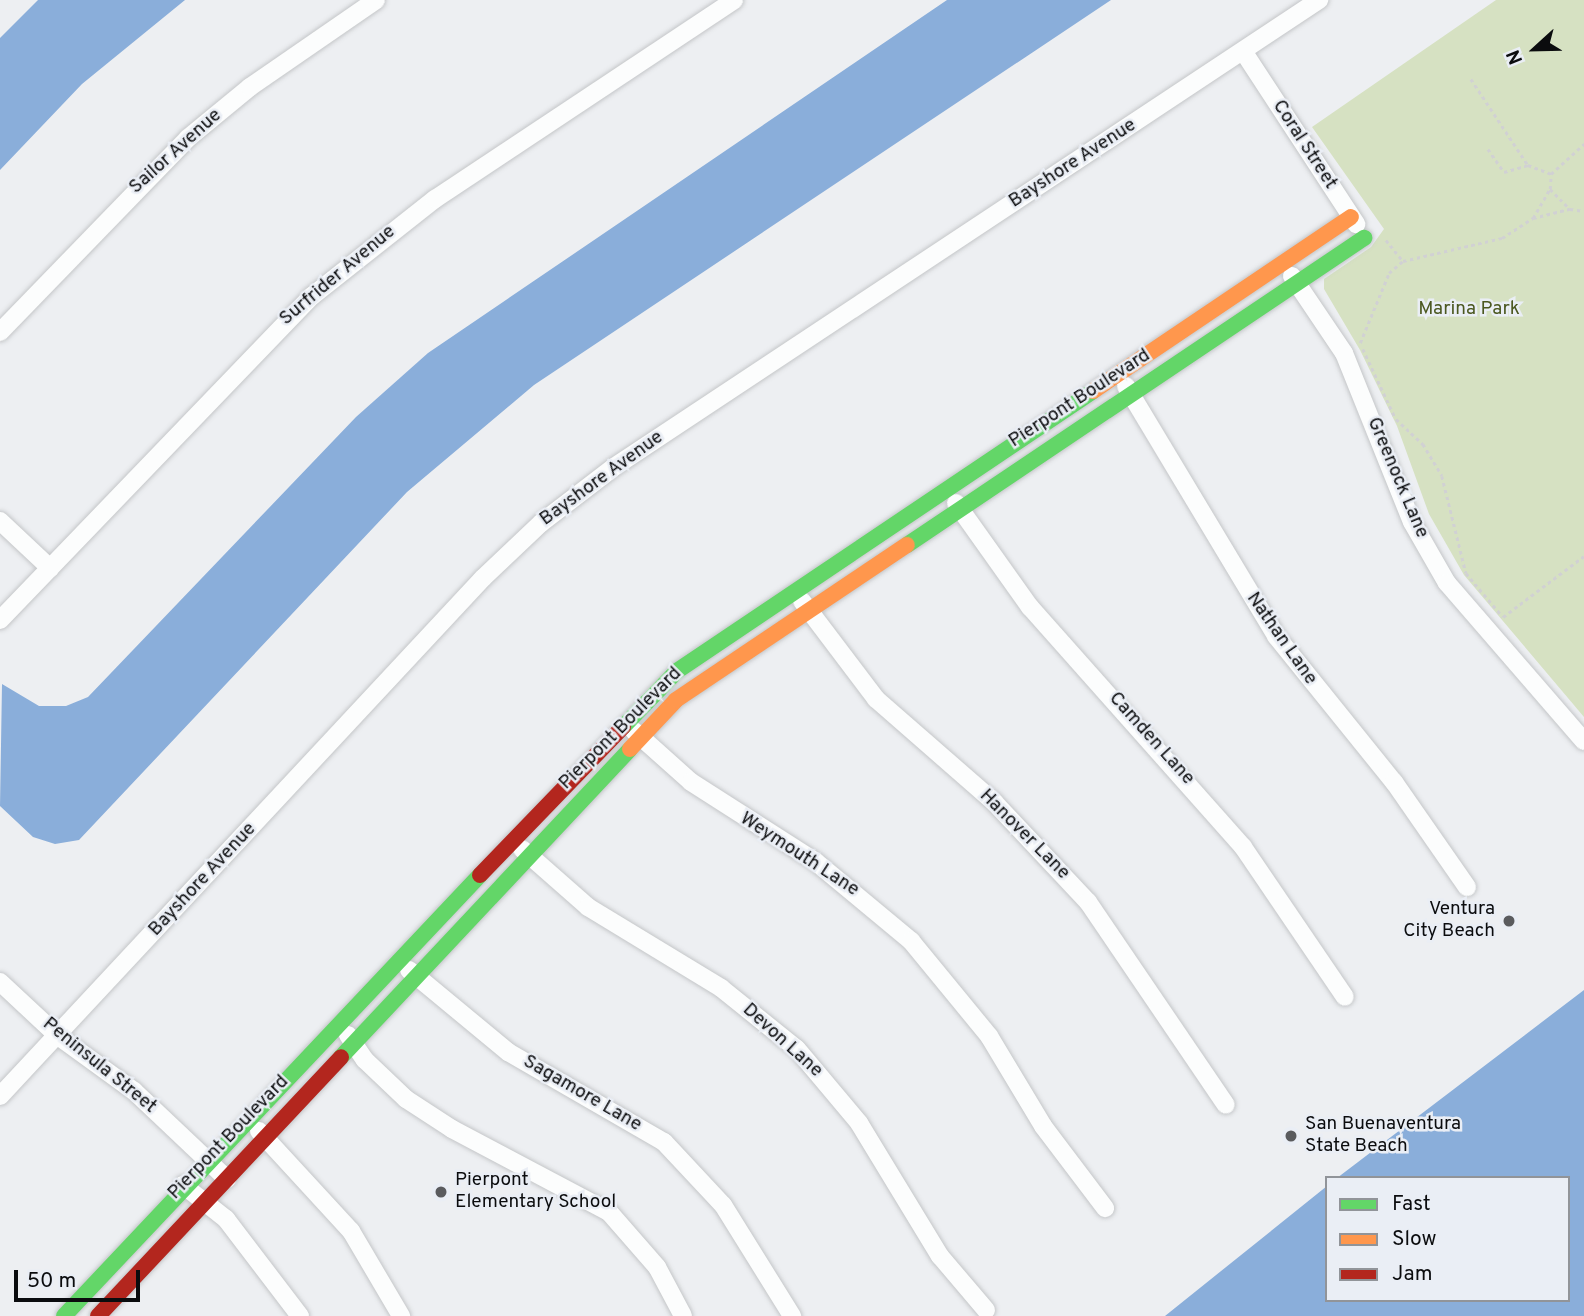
<!DOCTYPE html>
<html>
<head>
<meta charset="utf-8">
<style>
  body { margin:0 }
  #map { position:relative; width:1584px; height:1316px; overflow:hidden; background:#edeff2; font-family:Overpass,sans-serif }
  div>[style] { position:absolute }
  .green>* { inset:0; background:#d6e1c2 }
  .water>* { inset:0; background:#8aaeda }
  .path>* { height:2.5px; margin-top:-1.25px; transform-origin:0; background:repeating-linear-gradient(90deg,#d1d1d3 0 3.5px,transparent 0 7px) }
  .roads { filter:drop-shadow(0 0 2px #c4c6c8) drop-shadow(0 0 2px #c4c6c8) }
  .street>* { height:18px; margin:-9px; padding:0 9px; transform-origin:9px; border-radius:9px; background:#fcfdfd }
  .fast>* { height:16px; margin:-8px; padding:0 8px; transform-origin:8px; border-radius:8px; background:#63d668 }
  .slow>* { height:16px; margin:-8px; padding:0 8px; transform-origin:8px; border-radius:8px; background:#ff974d }
  .jam>* { height:16px; margin:-8px; padding:0 8px; transform-origin:8px; border-radius:8px; background:#b3261e }
  .dots>* { width:19px; height:19px; translate:-50% -50%; box-sizing:border-box; border:4px solid #eaeef5; border-radius:50% }
  span { translate:-50% -50%; white-space:nowrap; text-align:center; line-height:1.15; -webkit-text-stroke:5px #eaeef5; paint-order:stroke }
  .street-label { font-size:19px; color:#0b0c0e }
  .park-label { font-size:19px; color:#4b5820 }
  .poi-label { font-size:19px; color:#0b0c0e }
  .right { translate:-100% -50%; text-align:right }
  .left { translate:0 -50%; text-align:left }
  .legend { position:absolute; left:1325px; top:1176px; width:245px; height:126px; box-sizing:border-box; background:#eaeef5; border:2px solid #919499; margin:0; padding:9px 12px; list-style:none; font-size:21px; color:#0b0c0e }
  .legend li { display:flex; align-items:center; gap:14px; height:35px }
  .legend b { width:35px; border:2px solid #919499 }
  .north { position:absolute; left:1500px; top:14px; width:70px; height:70px; -webkit-text-stroke:5px #eaeef5; paint-order:stroke; rotate:248deg; font-size:19px; font-weight:700; line-height:28px; text-align:center; color:#0b0c0e }
  .north::after { content:''; display:block; margin:auto; width:24px; height:32px; background:#0b0c0e; clip-path:polygon(50% 0,100% 100%,50% 72%,0 100%) }
  .scale { position:absolute; left:14px; top:1270px; width:126px; height:32px; box-sizing:border-box; border:4px solid #0b0c0e; border-top:0; padding-left:9px; font-size:21px; line-height:24px; white-space:nowrap; color:#0b0c0e; -webkit-text-stroke:5px #eaeef5; paint-order:stroke }
</style>
</head>
<body>
<div id="map">
  <div class="green">
    <div style="clip-path:polygon(1496px 0,1584px 0,1584px 717px,1464px 575px,1429px 514px,1397px 426px,1360px 350px,1324px 289px,1324px 279px,1371px 247px,1384px 229px,1312px 127px)"></div>
  </div>
  <div class="water">
    <div style="clip-path:polygon(38px 0,185px 0,82px 84px,0 170px,0 38px)"></div>
    <div style="clip-path:polygon(947px 0,1111px 0,534px 385px,407px 492px,79px 840px,55px 844px,33px 837px,0 806px,2px 684px,39px 706px,66px 706px,88px 697px,356px 417px,428px 353px)"></div>
    <div style="clip-path:polygon(1584px 990px,1584px 1316px,1165px 1316px,1327px 1186px,1327px 1300px,1568px 1300px,1568px 1178px,1337px 1178px)"></div>
  </div>
  <div class="path">
    <div style="left:1471px;top:79px;width:103px;rotate:56.5deg"></div>
    <div style="left:1488px;top:149px;width:28px;rotate:55deg"></div>
    <div style="left:1504px;top:172px;width:25px;rotate:-16deg"></div>
    <div style="left:1528px;top:165px;width:25px;rotate:21deg"></div>
    <div style="left:1550px;top:189px;width:28px;rotate:45deg"></div>
    <div style="left:1570px;top:209px;width:14px;rotate:8deg"></div>
    <div style="left:1533px;top:218px;width:38px;rotate:-14deg"></div>
    <div style="left:1386px;top:240px;width:27px;rotate:51deg"></div>
    <div style="left:1360px;top:343px;width:76px;rotate:-67.5deg"></div>
    <div style="left:1389px;top:273px;width:18px;rotate:-41deg"></div>
    <div style="left:1403px;top:261px;width:102px;rotate:-13.1deg"></div>
    <div style="left:1502px;top:238px;width:37px;rotate:-33deg"></div>
    <div style="left:1533px;top:218px;width:34px;rotate:-60deg"></div>
    <div style="left:1550px;top:189px;width:15px;rotate:-86deg"></div>
    <div style="left:1551px;top:174px;width:45px;rotate:-42.3deg"></div>
    <div style="left:1363px;top:349px;width:77px;rotate:64.8deg"></div>
    <div style="left:1396px;top:419px;width:37px;rotate:43deg"></div>
    <div style="left:1423px;top:444px;width:37px;rotate:59deg"></div>
    <div style="left:1442px;top:476px;width:100px;rotate:76.1deg"></div>
    <div style="left:1466px;top:573px;width:57px;rotate:49.9deg"></div>
    <div style="left:1503px;top:617px;width:101px;rotate:-37deg"></div>
  </div>
  <div class="roads">
    <div class="street">
      <div style="left:1243px;top:51px;width:207px;rotate:56.8deg"></div>
      <div style="left:1292px;top:276px;width:93px;rotate:56deg"></div>
      <div style="left:1344px;top:353px;width:182px;rotate:68.1deg"></div>
      <div style="left:1412px;top:522px;width:70px;rotate:60.2deg"></div>
      <div style="left:1447px;top:583px;width:209px;rotate:49.1deg"></div>
      <div style="left:0;top:332px;width:270px;rotate:-45.9deg"></div>
      <div style="left:188px;top:138px;width:80px;rotate:-39.4deg"></div>
      <div style="left:250px;top:87px;width:153px;rotate:-34.6deg"></div>
      <div style="left:1126px;top:386px;width:292px;rotate:59deg"></div>
      <div style="left:1276px;top:636px;width:188px;rotate:51.1deg"></div>
      <div style="left:1394px;top:782px;width:128px;rotate:55.2deg"></div>
      <div style="left:956px;top:503px;width:128px;rotate:54.6deg"></div>
      <div style="left:1030px;top:607px;width:321px;rotate:48.4deg"></div>
      <div style="left:1243px;top:847px;width:181px;rotate:55.8deg"></div>
      <div style="left:0;top:521px;width:69px;rotate:43.2deg"></div>
      <div style="left:802px;top:601px;width:123px;rotate:52.9deg"></div>
      <div style="left:876px;top:699px;width:157px;rotate:41.1deg"></div>
      <div style="left:994px;top:802px;width:137px;rotate:46.8deg"></div>
      <div style="left:1088px;top:902px;width:245px;rotate:55.8deg"></div>
      <div style="left:0;top:620px;width:450px;rotate:-46.1deg"></div>
      <div style="left:312px;top:296px;width:157px;rotate:-38.3deg"></div>
      <div style="left:435px;top:199px;width:359px;rotate:-33.6deg"></div>
      <div style="left:634px;top:731px;width:76px;rotate:41.8deg"></div>
      <div style="left:691px;top:782px;width:148px;rotate:32.6deg"></div>
      <div style="left:816px;top:862px;width:124px;rotate:39.7deg"></div>
      <div style="left:911px;top:941px;width:123px;rotate:50.6deg"></div>
      <div style="left:989px;top:1036px;width:105px;rotate:59deg"></div>
      <div style="left:1043px;top:1126px;width:103px;rotate:52.9deg"></div>
      <div style="left:522px;top:849px;width:88px;rotate:41.3deg"></div>
      <div style="left:588px;top:907px;width:156px;rotate:31.3deg"></div>
      <div style="left:721px;top:988px;width:97px;rotate:38.8deg"></div>
      <div style="left:797px;top:1049px;width:97px;rotate:50deg"></div>
      <div style="left:859px;top:1123px;width:156px;rotate:58.7deg"></div>
      <div style="left:940px;top:1256px;width:71px;rotate:49.6deg"></div>
      <div style="left:409px;top:970px;width:129px;rotate:39.6deg"></div>
      <div style="left:508px;top:1052px;width:180px;rotate:30deg"></div>
      <div style="left:664px;top:1142px;width:86px;rotate:46.9deg"></div>
      <div style="left:723px;top:1205px;width:131px;rotate:58.1deg"></div>
      <div style="left:0;top:982px;width:79px;rotate:43deg"></div>
      <div style="left:58px;top:1036px;width:94px;rotate:35.9deg"></div>
      <div style="left:134px;top:1091px;width:128px;rotate:43.4deg"></div>
      <div style="left:348px;top:1035px;width:30px;rotate:56deg"></div>
      <div style="left:365px;top:1060px;width:57px;rotate:43.6deg"></div>
      <div style="left:406px;top:1099px;width:55px;rotate:33.1deg"></div>
      <div style="left:452px;top:1129px;width:178px;rotate:27.9deg"></div>
      <div style="left:609px;top:1212px;width:73px;rotate:48.9deg"></div>
      <div style="left:657px;top:1267px;width:55px;rotate:62deg"></div>
      <div style="left:0;top:1096px;width:708px;rotate:-47deg"></div>
      <div style="left:483px;top:578px;width:80px;rotate:-43.5deg"></div>
      <div style="left:541px;top:523px;width:92px;rotate:-37.5deg"></div>
      <div style="left:614px;top:467px;width:846px;rotate:-33.52deg"></div>
      <div style="left:259px;top:1131px;width:136px;rotate:47.4deg"></div>
      <div style="left:351px;top:1231px;width:99px;rotate:59.5deg"></div>
      <div style="left:183px;top:1185px;width:55px;rotate:38.3deg"></div>
      <div style="left:226px;top:1219px;width:122px;rotate:52.7deg"></div>
    </div>
    <div class="fast">
      <div style="left:907px;top:545px;width:551px;rotate:-33.89deg"></div>
      <div style="left:623px;top:727px;width:78px;rotate:-46deg"></div>
      <div style="left:677px;top:671px;width:501px;rotate:-33.94deg"></div>
      <div style="left:341px;top:1057px;width:422px;rotate:-46.8deg"></div>
      <div style="left:64px;top:1316px;width:606px;rotate:-46.67deg"></div>
    </div>
    <div class="slow">
      <div style="left:1093px;top:391px;width:311px;rotate:-34deg"></div>
      <div style="left:630px;top:749px;width:67px;rotate:-46.8deg"></div>
      <div style="left:676px;top:700px;width:278px;rotate:-33.9deg"></div>
    </div>
    <div class="jam">
      <div style="left:480px;top:875px;width:206px;rotate:-46deg"></div>
      <div style="left:98px;top:1316px;width:355px;rotate:-46.8deg"></div>
    </div>
  </div>
  <div class="dots">
    <div style="left:1509px;top:921px;background:#5a5b5e"></div>
    <div style="left:1291px;top:1136px;background:#5a5b5e"></div>
    <div style="left:441px;top:1192px;background:#5a5b5e"></div>
  </div>
  <div class="street-label">
    <span style="left:1304px;top:145px;rotate:57deg">Coral Street</span>
    <span style="left:176px;top:152px;rotate:-42deg">Sailor Avenue</span>
    <span style="left:1073px;top:164px;rotate:-33deg">Bayshore Avenue</span>
    <span style="left:338px;top:276px;rotate:-40deg">Surfrider Avenue</span>
    <span style="left:1080px;top:399px;rotate:-33deg">Pierpont Boulevard</span>
    <span style="left:1397px;top:478px;rotate:67deg">Greenock Lane</span>
    <span style="left:602px;top:479px;rotate:-36deg">Bayshore Avenue</span>
    <span style="left:1281px;top:639px;rotate:55deg">Nathan Lane</span>
    <span style="left:621px;top:729px;rotate:-45deg">Pierpont Boulevard</span>
    <span style="left:1151px;top:739px;rotate:48deg">Camden Lane</span>
    <span style="left:1024px;top:835px;rotate:45deg">Hanover Lane</span>
    <span style="left:799px;top:855px;rotate:33deg">Weymouth Lane</span>
    <span style="left:203px;top:880px;rotate:-47deg">Bayshore Avenue</span>
    <span style="left:782px;top:1041px;rotate:42deg">Devon Lane</span>
    <span style="left:99px;top:1066px;rotate:39deg">Peninsula Street</span>
    <span style="left:582px;top:1094px;rotate:30deg">Sagamore Lane</span>
    <span style="left:229px;top:1138px;rotate:-46deg">Pierpont Boulevard</span>
  </div>
  <div class="park-label">
    <span style="left:1469px;top:310px">Marina Park</span>
  </div>
  <div class="poi-label">
    <span class="right" style="left:1495px;top:921px">Ventura<br>City Beach</span>
    <span class="left" style="left:1305px;top:1136px">San Buenaventura<br>State Beach</span>
    <span class="left" style="left:455px;top:1192px">Pierpont<br>Elementary School</span>
  </div>
  <ul class="legend">
  <li><b style="height:9px;background:#63d668"></b>Fast</li>
  <li><b style="height:9px;background:#ff974d"></b>Slow</li>
  <li><b style="height:9px;background:#b3261e"></b>Jam</li>
  </ul>
  <div class="north">N</div>
  <div class="scale">50 m</div>
</div>
</body>
</html>
